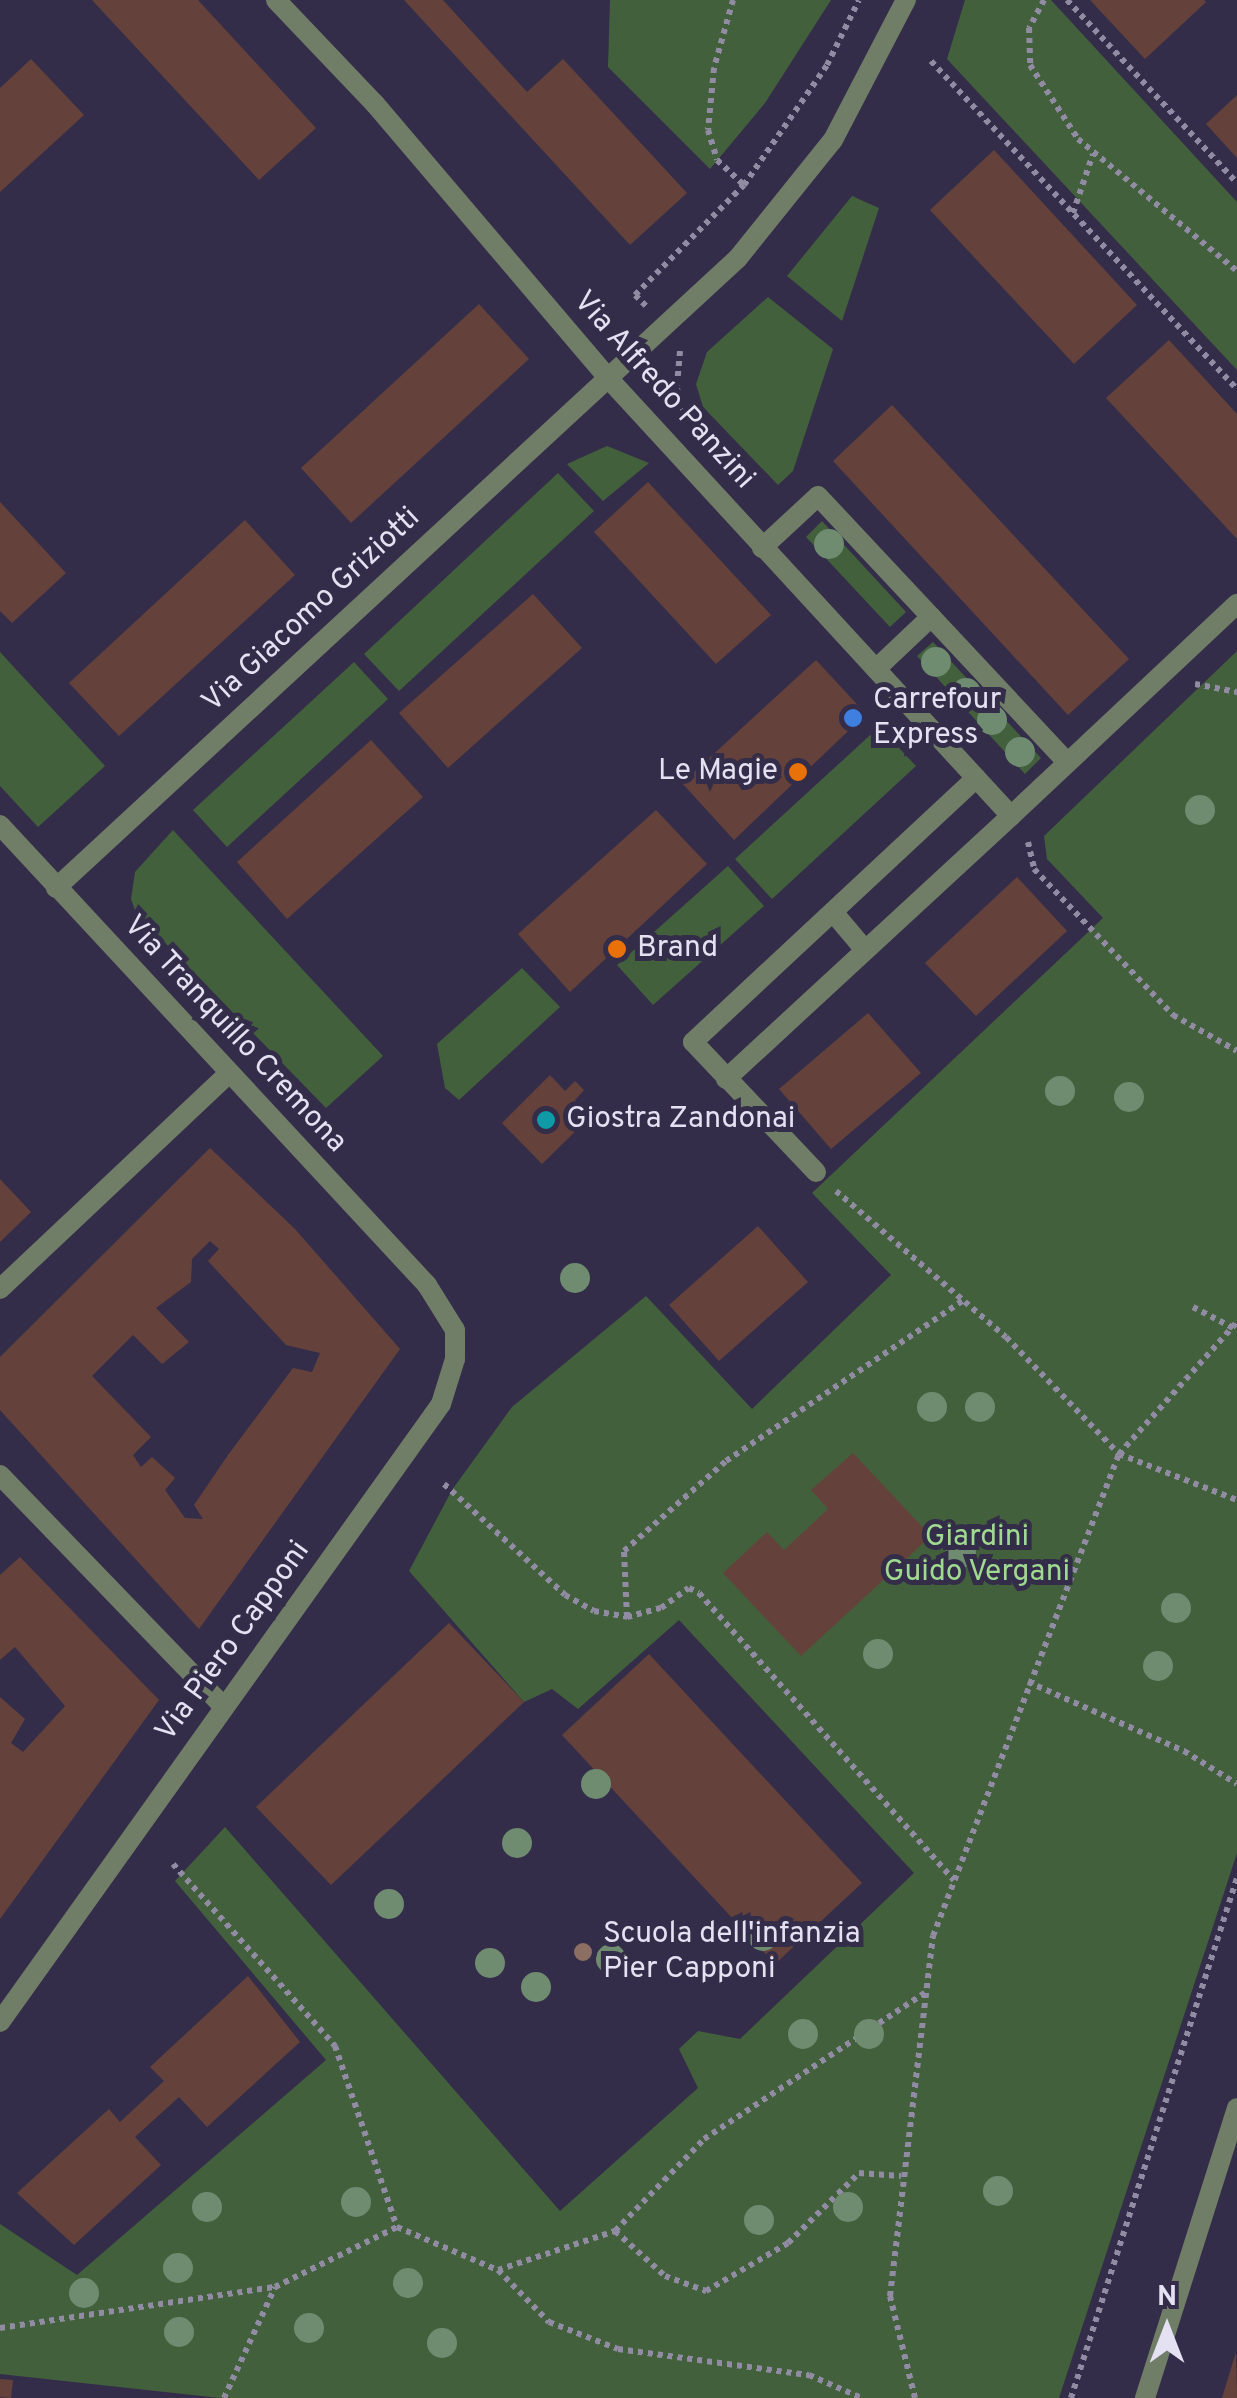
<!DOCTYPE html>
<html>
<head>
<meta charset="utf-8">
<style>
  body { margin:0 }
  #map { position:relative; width:1237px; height:2398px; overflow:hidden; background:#342d49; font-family:Overpass,sans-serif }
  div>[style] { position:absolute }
  .green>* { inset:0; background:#43603c }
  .building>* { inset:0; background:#64423b }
  .path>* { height:6px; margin-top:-3px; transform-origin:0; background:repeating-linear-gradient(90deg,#918ca3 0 5px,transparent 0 10px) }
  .service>* { height:20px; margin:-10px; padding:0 10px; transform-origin:10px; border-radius:10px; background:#707e67 }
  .minor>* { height:20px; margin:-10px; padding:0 10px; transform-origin:10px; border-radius:10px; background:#707e67 }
  .trees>* { width:30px; height:30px; margin:-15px; border-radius:50%; background:#6f8c71 }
  .dots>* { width:28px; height:28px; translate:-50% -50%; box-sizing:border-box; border:5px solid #342d49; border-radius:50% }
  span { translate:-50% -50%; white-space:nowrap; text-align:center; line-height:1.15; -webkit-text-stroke:10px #342d49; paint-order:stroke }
  .street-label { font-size:30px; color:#e4e1f2 }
  .poi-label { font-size:30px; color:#e4e1f2 }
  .left { translate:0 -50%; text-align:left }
  .right { translate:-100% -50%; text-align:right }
  .park-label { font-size:30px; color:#a0da91 }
  .north { position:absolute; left:1117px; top:2278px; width:100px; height:100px; -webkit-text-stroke:8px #342d49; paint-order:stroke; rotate:0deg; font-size:28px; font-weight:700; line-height:40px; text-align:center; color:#e4e1f2 }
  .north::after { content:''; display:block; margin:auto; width:35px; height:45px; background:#e4e1f2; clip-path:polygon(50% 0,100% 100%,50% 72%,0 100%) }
</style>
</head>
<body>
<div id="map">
  <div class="green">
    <div style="clip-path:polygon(610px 0,831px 0,765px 103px,710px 169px,608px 67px)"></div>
    <div style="clip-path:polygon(965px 0,1051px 0,1237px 202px,1237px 370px,947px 59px)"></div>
    <div style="clip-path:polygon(852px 196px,879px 208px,842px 321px,787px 276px)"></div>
    <div style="clip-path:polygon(768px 297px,833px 349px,793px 471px,778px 485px,703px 407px,696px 384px,707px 352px)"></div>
    <div style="clip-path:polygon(607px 446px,649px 463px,603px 501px,567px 464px)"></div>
    <div style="clip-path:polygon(558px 473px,594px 511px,399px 691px,364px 654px)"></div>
    <div style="clip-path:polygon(822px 521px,906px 612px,890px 627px,806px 537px)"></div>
    <div style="clip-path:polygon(933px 642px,1041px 758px,1025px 774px,917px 656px)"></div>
    <div style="clip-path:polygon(1237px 651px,1237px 1853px,1059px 2398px,220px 2398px,0 2374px,0 2224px,77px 2275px,326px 2060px,175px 1881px,225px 1827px,560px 2211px,698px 2088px,679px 2049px,698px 2031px,740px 2039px,914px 1873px,679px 1620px,578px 1709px,552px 1689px,524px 1702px,409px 1571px,452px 1490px,512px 1407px,646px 1296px,752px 1409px,891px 1275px,812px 1193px,1103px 918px,1047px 859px,1044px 836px)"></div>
    <div style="clip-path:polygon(0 652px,105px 766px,38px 827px,0 786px)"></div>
    <div style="clip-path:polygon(354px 662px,388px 699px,227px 847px,193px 810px)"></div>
    <div style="clip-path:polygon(879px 727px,916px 766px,772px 899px,735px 859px)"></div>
    <div style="clip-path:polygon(173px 830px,383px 1056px,326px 1108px,136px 913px,131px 899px,135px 872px)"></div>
    <div style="clip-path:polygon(728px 866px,764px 906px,653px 1005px,617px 965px)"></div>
    <div style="clip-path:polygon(522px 968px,560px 1007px,459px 1100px,445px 1088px,437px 1044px)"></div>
  </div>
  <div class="building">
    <div style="clip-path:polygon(92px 0,198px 0,316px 128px,259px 180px)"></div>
    <div style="clip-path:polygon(404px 0,443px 0,527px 92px,563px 59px,687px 193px,630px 245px)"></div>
    <div style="clip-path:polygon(1090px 0,1204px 0,1206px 2px,1145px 59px)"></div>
    <div style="clip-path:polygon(31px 59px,84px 115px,0 192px,0 88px)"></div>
    <div style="clip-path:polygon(1237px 95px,1237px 158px,1206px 124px)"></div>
    <div style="clip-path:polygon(994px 150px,1137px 305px,1074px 364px,930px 210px)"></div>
    <div style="clip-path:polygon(479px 304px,529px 359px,351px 523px,301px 468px)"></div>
    <div style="clip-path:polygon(1169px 340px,1237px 414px,1237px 539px,1106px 398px)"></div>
    <div style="clip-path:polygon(892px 405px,1129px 659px,1068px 715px,833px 461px)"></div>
    <div style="clip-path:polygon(648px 482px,771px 615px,716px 664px,594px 532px)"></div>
    <div style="clip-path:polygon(0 502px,66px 573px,12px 623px,0 611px)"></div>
    <div style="clip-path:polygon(245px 520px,295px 575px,119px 736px,69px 683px)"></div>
    <div style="clip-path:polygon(533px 594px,582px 648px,448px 768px,399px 713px)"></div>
    <div style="clip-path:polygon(816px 660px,866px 714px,734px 840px,682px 783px)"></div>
    <div style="clip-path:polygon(371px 740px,423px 797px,287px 919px,237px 862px)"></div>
    <div style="clip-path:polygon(656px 810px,707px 864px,570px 992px,518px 934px)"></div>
    <div style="clip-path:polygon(1017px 877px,1067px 931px,976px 1016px,925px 963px)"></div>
    <div style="clip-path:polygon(868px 1013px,921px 1073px,831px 1149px,779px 1089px)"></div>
    <div style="clip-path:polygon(550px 1075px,565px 1091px,575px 1081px,584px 1090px,575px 1100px,591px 1116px,542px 1164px,502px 1123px)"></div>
    <div style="clip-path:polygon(evenodd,210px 1148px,295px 1229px,400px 1349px,199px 1629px,0 1410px,0 1357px,210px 1148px,210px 1241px,219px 1249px,208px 1261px,286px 1345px,320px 1353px,312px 1372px,293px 1368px,228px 1455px,194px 1505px,203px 1519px,185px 1518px,165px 1490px,175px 1478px,152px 1457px,141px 1467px,133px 1455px,151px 1437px,92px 1376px,133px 1335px,162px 1364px,189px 1342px,156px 1308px,191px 1282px,192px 1259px,210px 1241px)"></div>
    <div style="clip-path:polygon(0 1179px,31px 1212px,0 1242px)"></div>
    <div style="clip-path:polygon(758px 1226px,808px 1282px,719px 1361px,669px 1305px)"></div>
    <div style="clip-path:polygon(853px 1453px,931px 1536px,801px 1656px,723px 1573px,767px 1532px,784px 1550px,828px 1509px,811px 1490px)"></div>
    <div style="clip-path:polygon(20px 1557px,159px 1700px,0 1919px,0 1697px,25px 1719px,11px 1743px,23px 1752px,65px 1706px,15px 1647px,0 1660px,0 1575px)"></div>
    <div style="clip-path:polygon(449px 1623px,524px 1702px,331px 1885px,256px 1807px)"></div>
    <div style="clip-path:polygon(649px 1654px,862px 1883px,775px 1964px,562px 1735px)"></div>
    <div style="clip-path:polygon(248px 1976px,300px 2042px,207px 2127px,179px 2097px,135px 2137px,161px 2165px,74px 2245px,17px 2193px,109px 2109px,120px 2122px,164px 2081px,150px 2067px)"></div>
    <div style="clip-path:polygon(1236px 2352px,1237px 2398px,1222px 2398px)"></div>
    <div style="clip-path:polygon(0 2379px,13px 2380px,11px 2398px,0 2397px)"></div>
  </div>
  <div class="path">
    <div style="left:733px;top:0;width:71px;rotate:105.6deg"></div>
    <div style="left:714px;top:68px;width:62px;rotate:95.5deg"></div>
    <div style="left:708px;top:130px;width:31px;rotate:73deg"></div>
    <div style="left:717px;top:160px;width:37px;rotate:43deg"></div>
    <div style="left:1044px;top:0;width:32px;rotate:118deg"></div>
    <div style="left:1029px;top:28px;width:37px;rotate:88deg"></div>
    <div style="left:1030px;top:65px;width:88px;rotate:57deg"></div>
    <div style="left:1078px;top:139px;width:207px;rotate:39.7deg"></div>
    <div style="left:1067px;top:0;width:250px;rotate:47.1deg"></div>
    <div style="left:931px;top:61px;width:449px;rotate:47deg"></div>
    <div style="left:1073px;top:213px;width:62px;rotate:-71.3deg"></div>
    <div style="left:646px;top:306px;width:16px;rotate:-135deg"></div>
    <div style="left:635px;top:295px;width:155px;rotate:-45.3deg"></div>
    <div style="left:744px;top:185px;width:146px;rotate:-55.3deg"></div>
    <div style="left:827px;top:65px;width:72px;rotate:-63.8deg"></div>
    <div style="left:680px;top:351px;width:38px;rotate:95deg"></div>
    <div style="left:677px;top:389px;width:24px;rotate:73deg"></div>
    <div style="left:1195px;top:684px;width:43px;rotate:10.8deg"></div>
    <div style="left:1028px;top:842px;width:28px;rotate:77deg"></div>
    <div style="left:1034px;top:869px;width:202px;rotate:46.4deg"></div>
    <div style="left:1173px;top:1015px;width:73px;rotate:29.4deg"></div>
    <div style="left:836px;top:1191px;width:224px;rotate:40.7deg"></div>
    <div style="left:1006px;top:1337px;width:163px;rotate:46deg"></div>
    <div style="left:1119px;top:1454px;width:127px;rotate:21.3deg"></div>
    <div style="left:1193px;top:1307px;width:50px;rotate:27.6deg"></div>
    <div style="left:444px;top:1484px;width:164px;rotate:42.5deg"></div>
    <div style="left:565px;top:1595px;width:33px;rotate:29deg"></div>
    <div style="left:594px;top:1611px;width:34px;rotate:10deg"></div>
    <div style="left:627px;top:1617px;width:35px;rotate:-15deg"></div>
    <div style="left:661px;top:1608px;width:34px;rotate:-36deg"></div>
    <div style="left:689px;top:1588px;width:11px;rotate:27deg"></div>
    <div style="left:699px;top:1593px;width:384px;rotate:48.4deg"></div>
    <div style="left:627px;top:1617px;width:66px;rotate:-92.6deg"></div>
    <div style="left:624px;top:1551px;width:136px;rotate:-41.4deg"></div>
    <div style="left:726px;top:1461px;width:287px;rotate:-34.1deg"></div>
    <div style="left:1028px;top:1682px;width:171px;rotate:23.9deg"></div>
    <div style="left:1184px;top:1751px;width:62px;rotate:31.9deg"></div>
    <div style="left:173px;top:1864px;width:244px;rotate:48.3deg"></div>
    <div style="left:335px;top:2046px;width:191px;rotate:71.1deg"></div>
    <div style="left:615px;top:2231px;width:128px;rotate:-45.9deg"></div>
    <div style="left:704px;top:2139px;width:265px;rotate:-33.5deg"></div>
    <div style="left:498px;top:2270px;width:123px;rotate:-18.4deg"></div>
    <div style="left:615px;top:2231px;width:67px;rotate:42deg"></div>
    <div style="left:665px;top:2276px;width:44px;rotate:20.1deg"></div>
    <div style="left:706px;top:2291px;width:95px;rotate:-30.3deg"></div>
    <div style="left:788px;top:2243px;width:100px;rotate:-44.6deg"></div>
    <div style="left:859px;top:2173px;width:42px;rotate:4.1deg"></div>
    <div style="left:0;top:2328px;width:277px;rotate:-8.5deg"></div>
    <div style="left:224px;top:2398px;width:122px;rotate:-65.3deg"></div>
    <div style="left:275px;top:2287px;width:136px;rotate:-26.2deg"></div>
    <div style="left:397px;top:2227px;width:110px;rotate:23.1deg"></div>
    <div style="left:498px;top:2270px;width:73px;rotate:45.6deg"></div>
    <div style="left:549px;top:2322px;width:74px;rotate:21.4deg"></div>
    <div style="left:618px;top:2349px;width:193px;rotate:7.8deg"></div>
    <div style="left:809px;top:2375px;width:58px;rotate:23.5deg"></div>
    <div style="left:915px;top:2398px;width:105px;rotate:-103.8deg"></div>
    <div style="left:890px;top:2296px;width:363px;rotate:-83.2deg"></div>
    <div style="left:933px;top:1936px;width:517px;rotate:-68.9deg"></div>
    <div style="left:1119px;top:1454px;width:177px;rotate:-48.2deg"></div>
    <div style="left:1071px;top:2398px;width:546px;rotate:-72.3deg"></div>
  </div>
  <div class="service">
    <div style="left:762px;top:548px;width:76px;rotate:-42.9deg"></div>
    <div style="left:818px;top:496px;width:364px;rotate:46.9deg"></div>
    <div style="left:876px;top:669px;width:76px;rotate:-43.4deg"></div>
    <div style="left:833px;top:912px;width:50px;rotate:49.9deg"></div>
    <div style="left:726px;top:1079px;width:388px;rotate:-42.7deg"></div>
  </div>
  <div class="minor">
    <div style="left:276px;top:0;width:144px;rotate:46.4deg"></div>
    <div style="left:375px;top:104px;width:360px;rotate:49.6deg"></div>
    <div style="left:608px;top:378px;width:595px;rotate:47.38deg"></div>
    <div style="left:1011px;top:816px;width:310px;rotate:-43.2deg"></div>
    <div style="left:0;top:825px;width:628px;rotate:47.13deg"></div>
    <div style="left:427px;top:1285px;width:53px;rotate:58.1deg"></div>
    <div style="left:455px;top:1330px;width:29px;rotate:90deg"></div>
    <div style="left:455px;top:1359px;width:47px;rotate:107.3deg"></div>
    <div style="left:441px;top:1404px;width:759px;rotate:125.51deg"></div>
    <div style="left:56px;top:888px;width:928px;rotate:-42.73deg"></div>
    <div style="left:738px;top:258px;width:151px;rotate:-51.2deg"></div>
    <div style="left:833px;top:140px;width:158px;rotate:-62.5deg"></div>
    <div style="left:816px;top:1172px;width:179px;rotate:-133.4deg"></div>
    <div style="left:693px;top:1042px;width:387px;rotate:-43deg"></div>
    <div style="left:0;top:1289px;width:312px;rotate:-43.3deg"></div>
    <div style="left:0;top:1475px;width:320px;rotate:46deg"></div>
    <div style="left:1145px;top:2398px;width:304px;rotate:-72.4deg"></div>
  </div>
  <div class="trees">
    <div style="left:829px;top:544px"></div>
    <div style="left:936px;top:662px"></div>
    <div style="left:966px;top:693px"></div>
    <div style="left:992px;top:720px"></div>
    <div style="left:1020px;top:752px"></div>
    <div style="left:1200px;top:810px"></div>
    <div style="left:1060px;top:1091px"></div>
    <div style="left:1129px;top:1097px"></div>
    <div style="left:575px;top:1278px"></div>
    <div style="left:932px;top:1407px"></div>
    <div style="left:980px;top:1407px"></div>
    <div style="left:961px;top:1553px"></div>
    <div style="left:1176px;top:1608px"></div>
    <div style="left:878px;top:1654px"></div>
    <div style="left:1158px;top:1666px"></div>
    <div style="left:596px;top:1784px"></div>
    <div style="left:517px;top:1843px"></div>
    <div style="left:389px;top:1904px"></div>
    <div style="left:763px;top:1936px"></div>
    <div style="left:611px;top:1959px"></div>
    <div style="left:490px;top:1963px"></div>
    <div style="left:536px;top:1987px"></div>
    <div style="left:803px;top:2034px"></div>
    <div style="left:869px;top:2034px"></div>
    <div style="left:998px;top:2191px"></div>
    <div style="left:356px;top:2202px"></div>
    <div style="left:207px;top:2207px"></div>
    <div style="left:848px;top:2207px"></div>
    <div style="left:759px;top:2220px"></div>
    <div style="left:178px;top:2268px"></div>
    <div style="left:408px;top:2283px"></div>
    <div style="left:84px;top:2293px"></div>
    <div style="left:309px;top:2328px"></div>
    <div style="left:179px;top:2332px"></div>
    <div style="left:442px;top:2343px"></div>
  </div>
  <div class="dots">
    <div style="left:853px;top:718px;background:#3f7fe0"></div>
    <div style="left:798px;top:772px;background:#e8710a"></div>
    <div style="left:617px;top:949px;background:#e8710a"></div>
    <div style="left:546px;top:1120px;background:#0f9aa8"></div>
    <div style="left:583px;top:1952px;background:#8d6e63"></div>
  </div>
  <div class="street-label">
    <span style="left:663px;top:391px;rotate:48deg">Via Alfredo Panzini</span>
    <span style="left:312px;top:611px;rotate:-43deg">Via Giacomo Griziotti</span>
    <span style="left:234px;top:1035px;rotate:47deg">Via Tranquillo Cremona</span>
    <span style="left:234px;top:1642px;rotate:-54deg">Via Piero Capponi</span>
  </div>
  <div class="poi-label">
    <span class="left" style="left:873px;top:718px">Carrefour<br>Express</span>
    <span class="right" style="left:778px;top:772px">Le Magie</span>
    <span class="left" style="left:637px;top:949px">Brand</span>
    <span class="left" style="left:566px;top:1120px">Giostra Zandonai</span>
    <span class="left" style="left:603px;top:1952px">Scuola dell'infanzia<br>Pier Capponi</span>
  </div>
  <div class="park-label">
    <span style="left:977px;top:1555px">Giardini<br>Guido Vergani</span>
  </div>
  <div class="north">N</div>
</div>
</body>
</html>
